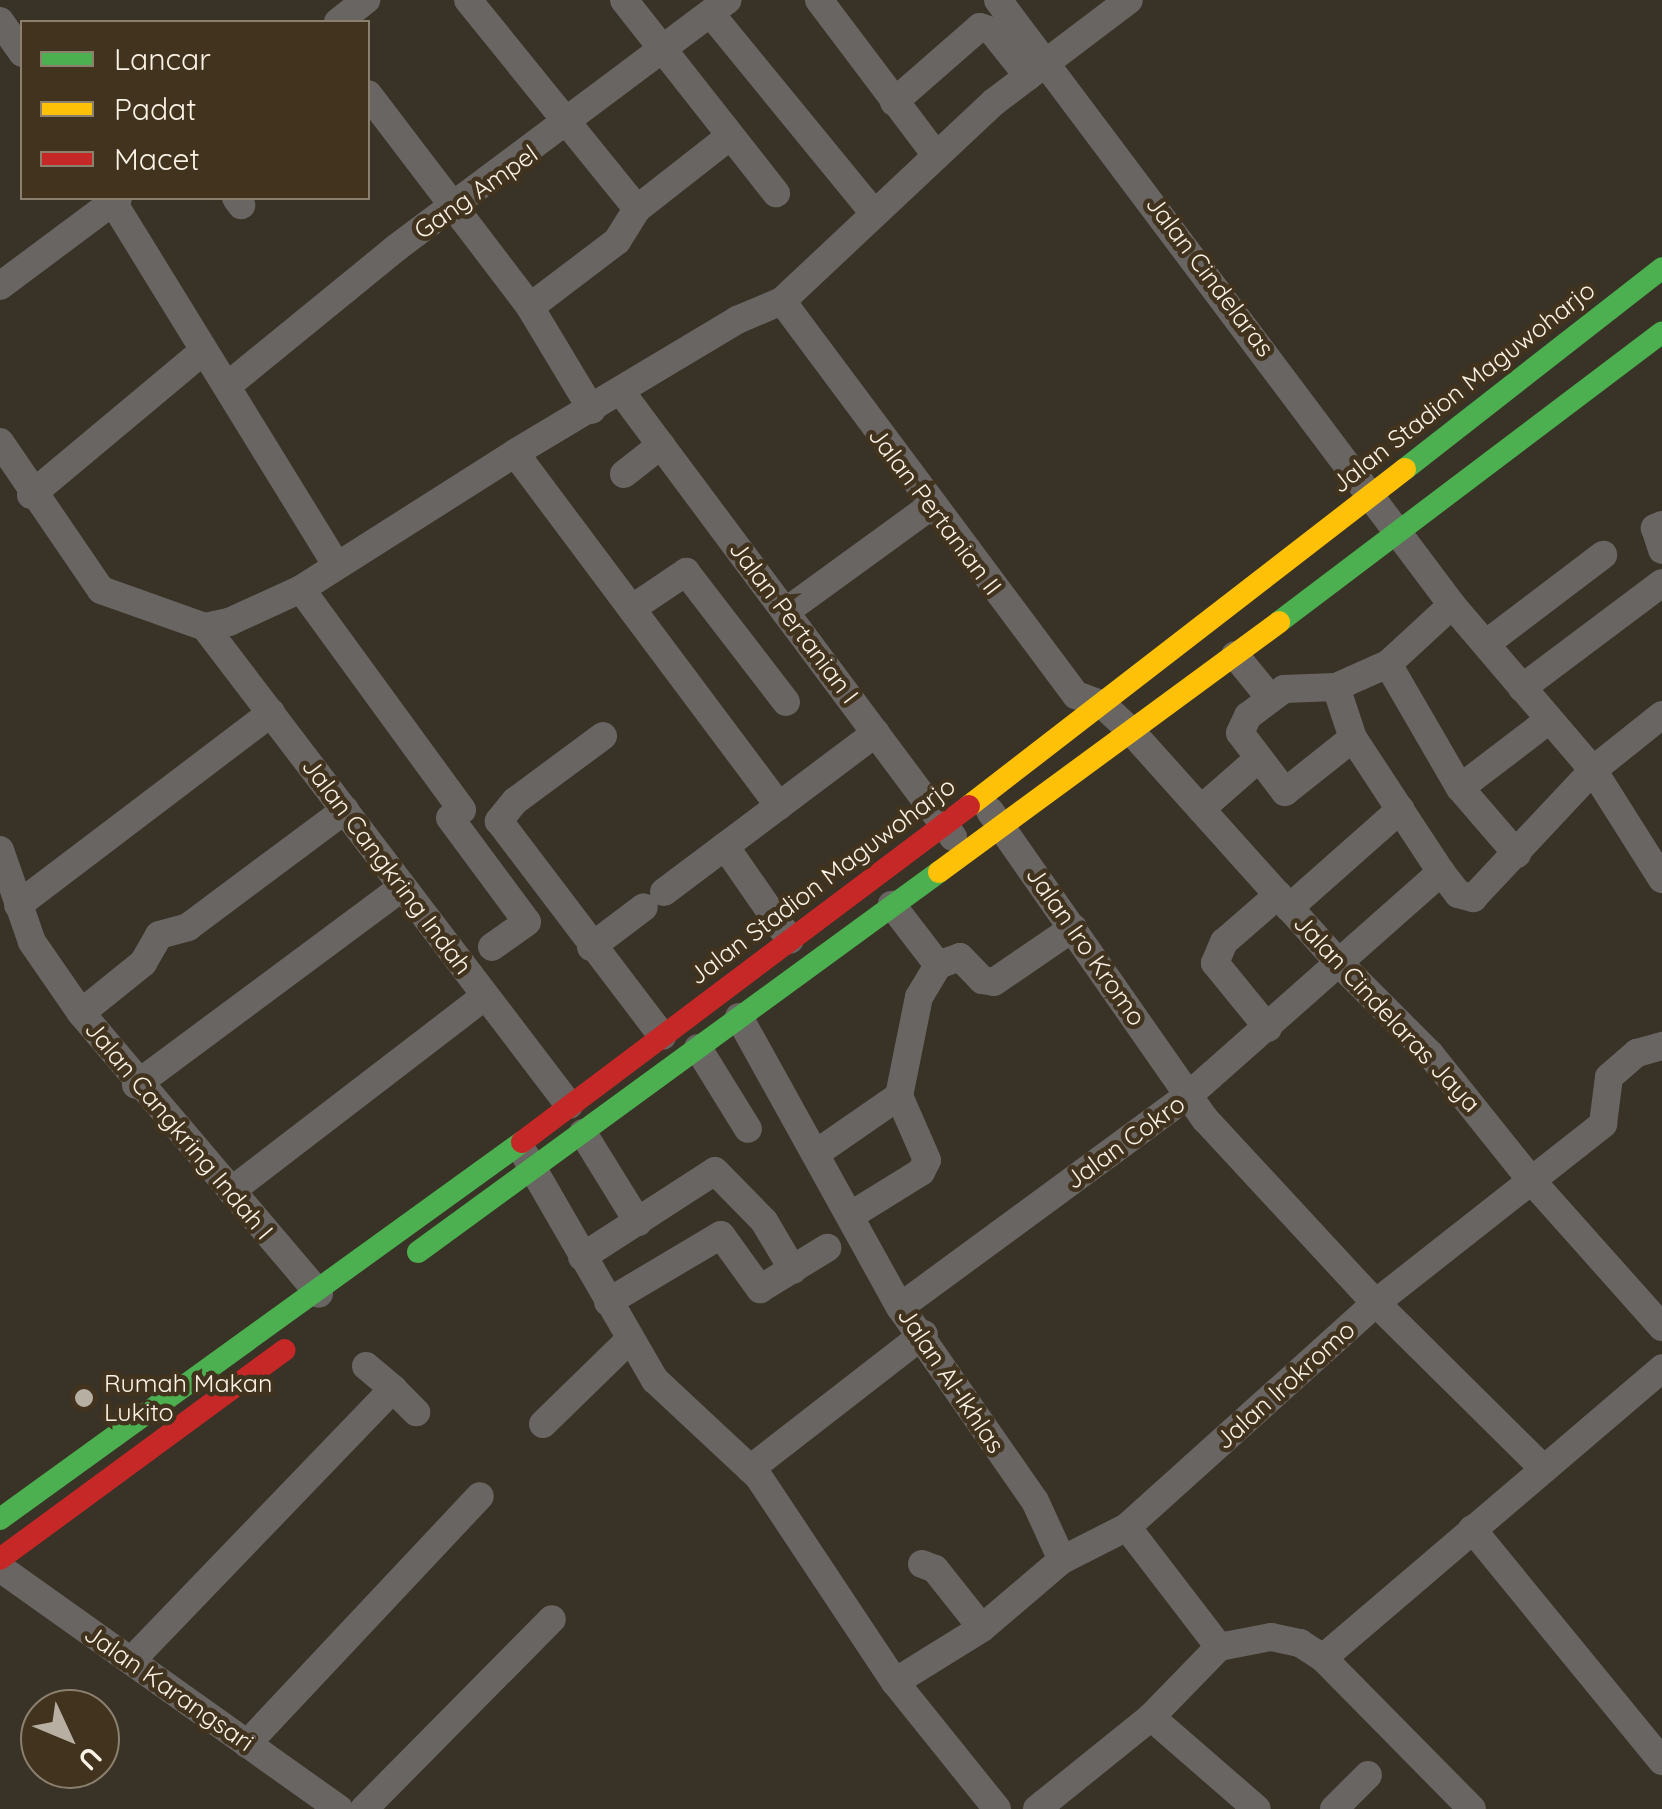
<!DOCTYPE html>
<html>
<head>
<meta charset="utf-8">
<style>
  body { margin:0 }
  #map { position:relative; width:1662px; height:1809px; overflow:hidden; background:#393226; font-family:Quicksand,sans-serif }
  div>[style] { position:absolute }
  .street>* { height:28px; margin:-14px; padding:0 14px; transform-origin:14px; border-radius:14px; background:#696563 }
  .fast>* { height:22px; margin:-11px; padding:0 11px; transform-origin:11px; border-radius:11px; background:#4caf50 }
  .slow>* { height:22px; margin:-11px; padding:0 11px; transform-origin:11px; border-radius:11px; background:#ffc107 }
  .jam>* { height:22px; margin:-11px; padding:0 11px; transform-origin:11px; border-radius:11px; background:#c62828 }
  .dots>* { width:28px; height:28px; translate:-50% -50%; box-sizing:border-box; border:5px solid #41331e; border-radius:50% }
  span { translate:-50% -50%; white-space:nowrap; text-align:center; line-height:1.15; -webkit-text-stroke:9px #41331e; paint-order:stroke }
  .street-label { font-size:25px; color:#faf2e5 }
  .poi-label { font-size:25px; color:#faf2e5 }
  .left { translate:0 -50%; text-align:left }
  .legend { position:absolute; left:20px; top:20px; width:350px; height:180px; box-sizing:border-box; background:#41331e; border:2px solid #8b7f6e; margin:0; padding:12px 18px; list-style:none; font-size:30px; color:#faf2e5 }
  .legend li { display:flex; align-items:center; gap:20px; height:50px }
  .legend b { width:50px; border:2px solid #8b7f6e }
  .north { position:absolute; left:20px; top:1689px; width:100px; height:100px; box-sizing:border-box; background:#41331e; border:2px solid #8b7f6e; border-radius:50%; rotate:134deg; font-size:28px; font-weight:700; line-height:40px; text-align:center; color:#faf2e5 }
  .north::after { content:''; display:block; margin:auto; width:35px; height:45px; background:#b6afa2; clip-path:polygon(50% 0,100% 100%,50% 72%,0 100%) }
</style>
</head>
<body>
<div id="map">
  <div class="street">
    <div style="left:468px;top:0;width:269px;rotate:51deg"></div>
    <div style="left:624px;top:0;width:246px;rotate:51.8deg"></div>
    <div style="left:819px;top:0;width:194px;rotate:53deg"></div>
    <div style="left:998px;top:0;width:756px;rotate:53.11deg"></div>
    <div style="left:1452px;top:605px;width:217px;rotate:49.5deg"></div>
    <div style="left:1593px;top:770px;width:129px;rotate:57.7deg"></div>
    <div style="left:711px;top:14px;width:256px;rotate:50.7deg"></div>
    <div style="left:0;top:21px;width:39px;rotate:55deg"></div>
    <div style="left:338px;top:22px;width:36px;rotate:-38deg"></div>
    <div style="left:368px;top:94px;width:268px;rotate:52.7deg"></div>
    <div style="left:530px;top:307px;width:120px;rotate:59deg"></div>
    <div style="left:894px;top:102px;width:114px;rotate:-41.1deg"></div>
    <div style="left:980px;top:27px;width:13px;rotate:18deg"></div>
    <div style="left:992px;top:31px;width:58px;rotate:51.3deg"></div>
    <div style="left:236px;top:198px;width:9px;rotate:54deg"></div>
    <div style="left:113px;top:202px;width:426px;rotate:58.4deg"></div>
    <div style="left:0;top:286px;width:147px;rotate:-36.7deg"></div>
    <div style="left:782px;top:301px;width:492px;rotate:53.3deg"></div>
    <div style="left:1076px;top:695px;width:29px;rotate:20deg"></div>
    <div style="left:1103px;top:705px;width:37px;rotate:43deg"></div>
    <div style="left:1130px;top:730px;width:310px;rotate:48.1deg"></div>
    <div style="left:1337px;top:961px;width:132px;rotate:45deg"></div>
    <div style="left:1430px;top:1054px;width:161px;rotate:51.3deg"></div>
    <div style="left:1531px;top:1180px;width:197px;rotate:48.3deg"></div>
    <div style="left:530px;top:307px;width:109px;rotate:-37.2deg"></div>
    <div style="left:617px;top:241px;width:38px;rotate:-58deg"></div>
    <div style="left:637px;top:209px;width:118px;rotate:-38.1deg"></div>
    <div style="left:227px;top:386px;width:218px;rotate:-39.2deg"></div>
    <div style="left:396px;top:248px;width:414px;rotate:-36.8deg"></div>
    <div style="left:622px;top:393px;width:554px;rotate:53.3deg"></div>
    <div style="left:0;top:442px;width:179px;rotate:55.7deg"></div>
    <div style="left:101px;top:590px;width:110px;rotate:19.6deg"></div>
    <div style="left:205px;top:627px;width:25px;rotate:-12deg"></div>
    <div style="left:229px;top:622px;width:79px;rotate:-24.6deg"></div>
    <div style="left:301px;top:589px;width:254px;rotate:-32.4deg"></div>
    <div style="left:515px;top:453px;width:259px;rotate:-30.9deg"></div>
    <div style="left:737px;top:320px;width:49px;rotate:-22.9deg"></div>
    <div style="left:782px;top:301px;width:291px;rotate:-43.2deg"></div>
    <div style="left:994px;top:102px;width:169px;rotate:-37.1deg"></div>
    <div style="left:515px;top:453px;width:441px;rotate:53.2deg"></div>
    <div style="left:624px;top:474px;width:47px;rotate:-38.1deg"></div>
    <div style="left:31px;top:495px;width:223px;rotate:-39.9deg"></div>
    <div style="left:1662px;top:525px;width:8px;rotate:157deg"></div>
    <div style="left:1655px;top:528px;width:23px;rotate:72deg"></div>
    <div style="left:301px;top:589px;width:273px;rotate:53.9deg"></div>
    <div style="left:462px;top:810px;width:14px;rotate:146deg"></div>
    <div style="left:450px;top:818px;width:129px;rotate:53.5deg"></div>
    <div style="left:527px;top:922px;width:43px;rotate:144.5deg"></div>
    <div style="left:634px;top:607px;width:63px;rotate:-33.9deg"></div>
    <div style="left:686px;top:572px;width:164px;rotate:52.4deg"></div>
    <div style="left:785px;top:612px;width:180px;rotate:-36deg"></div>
    <div style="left:205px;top:627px;width:601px;rotate:52.71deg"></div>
    <div style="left:1487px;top:643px;width:146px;rotate:-37.2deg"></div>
    <div style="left:1235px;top:655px;width:55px;rotate:50.9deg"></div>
    <div style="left:1388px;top:664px;width:143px;rotate:59.9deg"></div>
    <div style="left:1336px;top:687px;width:54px;rotate:71.6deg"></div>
    <div style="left:1353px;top:738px;width:160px;rotate:56.7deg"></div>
    <div style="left:1522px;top:688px;width:175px;rotate:-36.9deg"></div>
    <div style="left:603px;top:736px;width:109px;rotate:143.5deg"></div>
    <div style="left:515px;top:801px;width:26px;rotate:129deg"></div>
    <div style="left:499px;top:821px;width:270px;rotate:52.8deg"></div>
    <div style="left:1353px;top:738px;width:87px;rotate:141.5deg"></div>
    <div style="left:1285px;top:792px;width:74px;rotate:-127.3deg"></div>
    <div style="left:1240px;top:733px;width:19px;rotate:-65deg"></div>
    <div style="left:1248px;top:716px;width:45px;rotate:-36.9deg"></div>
    <div style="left:1284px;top:689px;width:52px;rotate:-2.2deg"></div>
    <div style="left:1336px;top:687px;width:57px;rotate:-23.9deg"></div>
    <div style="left:1388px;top:664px;width:87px;rotate:-42.7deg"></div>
    <div style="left:1201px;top:809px;width:74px;rotate:-41.2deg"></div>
    <div style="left:990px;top:811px;width:376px;rotate:55.1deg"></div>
    <div style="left:1205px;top:1119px;width:238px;rotate:47.2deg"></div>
    <div style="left:1367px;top:1294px;width:249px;rotate:44.7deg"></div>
    <div style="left:725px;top:846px;width:114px;rotate:55.3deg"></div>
    <div style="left:0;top:850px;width:97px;rotate:70.8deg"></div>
    <div style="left:32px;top:942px;width:86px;rotate:55.4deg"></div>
    <div style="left:81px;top:1013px;width:368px;rotate:49.7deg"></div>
    <div style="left:1517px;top:854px;width:87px;rotate:-130.8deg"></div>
    <div style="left:1460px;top:788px;width:112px;rotate:-37.4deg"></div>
    <div style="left:664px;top:892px;width:265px;rotate:-36.9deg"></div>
    <div style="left:18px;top:905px;width:318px;rotate:-37.2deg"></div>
    <div style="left:1289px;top:908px;width:149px;rotate:-41.5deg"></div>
    <div style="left:591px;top:947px;width:66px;rotate:-37deg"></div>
    <div style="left:938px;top:965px;width:23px;rotate:-20deg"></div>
    <div style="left:960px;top:957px;width:32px;rotate:46deg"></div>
    <div style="left:982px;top:980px;width:12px;rotate:9deg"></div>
    <div style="left:994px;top:982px;width:96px;rotate:-34.4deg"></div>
    <div style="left:81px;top:1013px;width:80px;rotate:-38.9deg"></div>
    <div style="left:143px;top:963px;width:32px;rotate:-60deg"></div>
    <div style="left:159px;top:935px;width:30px;rotate:-15deg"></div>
    <div style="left:188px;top:927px;width:196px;rotate:-36.7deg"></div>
    <div style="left:739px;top:1017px;width:332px;rotate:61deg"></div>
    <div style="left:900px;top:1307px;width:236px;rotate:55.2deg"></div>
    <div style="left:1035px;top:1501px;width:65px;rotate:65.4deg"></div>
    <div style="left:1268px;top:1028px;width:84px;rotate:-129.2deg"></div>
    <div style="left:1215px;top:963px;width:23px;rotate:-67deg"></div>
    <div style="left:1224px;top:942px;width:72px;rotate:-41deg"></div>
    <div style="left:698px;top:1048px;width:95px;rotate:58.3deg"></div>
    <div style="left:136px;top:1085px;width:332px;rotate:-36.6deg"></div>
    <div style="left:583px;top:1133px;width:105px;rotate:58.3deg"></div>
    <div style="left:818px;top:1152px;width:98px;rotate:-34.7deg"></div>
    <div style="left:525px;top:1155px;width:260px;rotate:60deg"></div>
    <div style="left:655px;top:1380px;width:141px;rotate:43deg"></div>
    <div style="left:758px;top:1476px;width:247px;rotate:56.4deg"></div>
    <div style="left:895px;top:1682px;width:163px;rotate:51.2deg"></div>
    <div style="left:231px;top:1191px;width:320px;rotate:-37.5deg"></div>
    <div style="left:853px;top:1214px;width:80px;rotate:-31.7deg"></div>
    <div style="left:921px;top:1172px;width:13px;rotate:-63deg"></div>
    <div style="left:927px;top:1160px;width:70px;rotate:-113.6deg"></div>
    <div style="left:899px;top:1096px;width:101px;rotate:-78.6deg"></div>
    <div style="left:919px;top:997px;width:37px;rotate:-59deg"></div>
    <div style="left:938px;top:965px;width:76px;rotate:-127.5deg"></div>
    <div style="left:582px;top:1257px;width:158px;rotate:-32.9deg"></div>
    <div style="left:715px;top:1171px;width:70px;rotate:45.6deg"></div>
    <div style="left:764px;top:1221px;width:57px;rotate:59.4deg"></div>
    <div style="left:608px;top:1302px;width:131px;rotate:-30.7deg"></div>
    <div style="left:721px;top:1235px;width:67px;rotate:54.2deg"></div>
    <div style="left:760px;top:1289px;width:79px;rotate:-31.5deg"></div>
    <div style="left:900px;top:1307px;width:358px;rotate:-36.3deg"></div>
    <div style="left:1189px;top:1095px;width:337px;rotate:-41.5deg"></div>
    <div style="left:1441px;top:872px;width:28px;rotate:52deg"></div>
    <div style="left:1458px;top:894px;width:16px;rotate:15deg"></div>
    <div style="left:1473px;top:898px;width:175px;rotate:-46.8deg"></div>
    <div style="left:1593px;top:770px;width:88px;rotate:-38.6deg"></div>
    <div style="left:366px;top:1366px;width:35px;rotate:40deg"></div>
    <div style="left:543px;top:1424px;width:120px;rotate:-44.3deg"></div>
    <div style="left:750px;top:1469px;width:220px;rotate:-37.8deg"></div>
    <div style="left:1127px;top:1527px;width:151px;rotate:52.5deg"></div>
    <div style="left:1472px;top:1529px;width:300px;rotate:50.7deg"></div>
    <div style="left:922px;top:1564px;width:14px;rotate:21deg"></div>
    <div style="left:935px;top:1569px;width:75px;rotate:51.5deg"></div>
    <div style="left:0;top:1568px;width:416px;rotate:35.4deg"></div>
    <div style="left:1323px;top:1658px;width:212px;rotate:45.4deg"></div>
    <div style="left:131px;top:1661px;width:378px;rotate:-46.1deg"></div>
    <div style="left:393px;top:1389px;width:33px;rotate:45deg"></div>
    <div style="left:895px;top:1682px;width:102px;rotate:-31.8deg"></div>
    <div style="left:982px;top:1628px;width:105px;rotate:-40.4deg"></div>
    <div style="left:1062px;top:1560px;width:73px;rotate:-26.9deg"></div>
    <div style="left:1127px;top:1527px;width:336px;rotate:-42deg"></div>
    <div style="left:1377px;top:1302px;width:288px;rotate:-38.2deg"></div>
    <div style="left:1603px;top:1124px;width:47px;rotate:-82.7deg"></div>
    <div style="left:1609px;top:1077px;width:37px;rotate:-41deg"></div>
    <div style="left:1637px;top:1053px;width:26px;rotate:-16deg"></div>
    <div style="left:1151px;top:1717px;width:140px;rotate:41deg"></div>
    <div style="left:247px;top:1744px;width:340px;rotate:-46.8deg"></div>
    <div style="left:364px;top:1809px;width:267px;rotate:-45.3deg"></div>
    <div style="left:1037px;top:1809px;width:146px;rotate:-38.9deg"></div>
    <div style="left:1151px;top:1717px;width:98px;rotate:-45.8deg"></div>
    <div style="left:1219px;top:1647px;width:53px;rotate:-10.9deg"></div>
    <div style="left:1271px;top:1637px;width:30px;rotate:12deg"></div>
    <div style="left:1300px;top:1643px;width:27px;rotate:33deg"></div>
    <div style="left:1323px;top:1658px;width:446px;rotate:-40.5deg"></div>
    <div style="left:1334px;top:1809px;width:48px;rotate:-45deg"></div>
  </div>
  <div class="fast">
    <div style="left:1405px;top:469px;width:326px;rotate:-38deg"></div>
    <div style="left:1279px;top:622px;width:480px;rotate:-37.1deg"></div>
    <div style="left:418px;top:1252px;width:645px;rotate:-36.11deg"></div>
    <div style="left:0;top:1519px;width:644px;rotate:-35.84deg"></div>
  </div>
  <div class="slow">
    <div style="left:969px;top:806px;width:551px;rotate:-37.7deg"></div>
    <div style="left:939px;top:872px;width:422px;rotate:-36.3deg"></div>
  </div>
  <div class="jam">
    <div style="left:522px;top:1142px;width:559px;rotate:-36.93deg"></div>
    <div style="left:0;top:1559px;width:353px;rotate:-36.3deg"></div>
  </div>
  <div class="dots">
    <div style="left:84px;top:1398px;background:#b6afa2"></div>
  </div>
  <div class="street-label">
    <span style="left:476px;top:192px;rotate:-35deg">Gang Ampel</span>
    <span style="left:1210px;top:276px;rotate:53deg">Jalan Cindelaras</span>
    <span style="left:1463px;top:387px;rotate:-38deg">Jalan Stadion Maguwoharjo</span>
    <span style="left:935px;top:511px;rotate:53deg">Jalan Pertanian II</span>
    <span style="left:794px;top:622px;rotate:53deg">Jalan Pertanian I</span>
    <span style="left:387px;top:866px;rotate:53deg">Jalan Cangkring Indah</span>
    <span style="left:822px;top:881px;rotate:-37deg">Jalan Stadion Maguwoharjo</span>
    <span style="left:1086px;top:946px;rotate:55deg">Jalan Iro Kromo</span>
    <span style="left:1387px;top:1013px;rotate:47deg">Jalan Cindelaras Jaya</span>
    <span style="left:179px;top:1130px;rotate:50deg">Jalan Cangkring Indah I</span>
    <span style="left:1125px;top:1142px;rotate:-36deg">Jalan Cokro</span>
    <span style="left:951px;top:1380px;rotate:56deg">Jalan Al-Ikhlas</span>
    <span style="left:1285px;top:1385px;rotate:-42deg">Jalan Irokromo</span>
    <span style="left:169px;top:1688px;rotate:35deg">Jalan Karangsari</span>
  </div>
  <div class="poi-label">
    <span class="left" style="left:104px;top:1398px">Rumah Makan<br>Lukito</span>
  </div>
  <ul class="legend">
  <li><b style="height:12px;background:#4caf50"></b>Lancar</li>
  <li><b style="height:12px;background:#ffc107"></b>Padat</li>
  <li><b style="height:12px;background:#c62828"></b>Macet</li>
  </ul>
  <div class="north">U</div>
</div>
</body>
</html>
